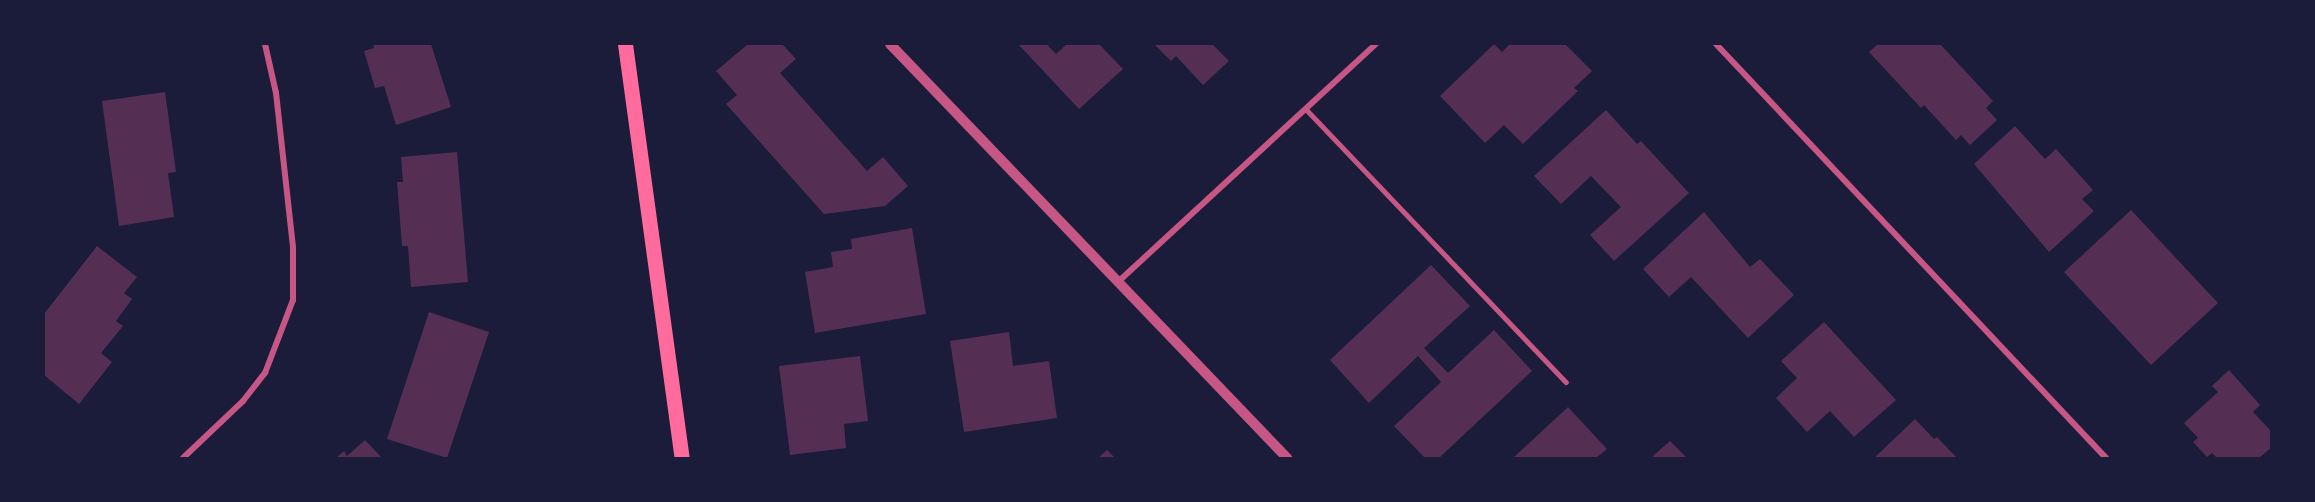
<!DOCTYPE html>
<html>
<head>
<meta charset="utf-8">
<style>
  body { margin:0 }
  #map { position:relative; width:2315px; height:502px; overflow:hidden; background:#1b1b3a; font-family:Poppins,sans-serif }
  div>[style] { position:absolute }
  .building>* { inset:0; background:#542f53 }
  .service>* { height:4.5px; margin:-2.25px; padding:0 2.25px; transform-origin:2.25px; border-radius:2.25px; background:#c65784 }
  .minor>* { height:6px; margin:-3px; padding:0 3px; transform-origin:3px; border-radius:3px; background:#c65784 }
  .tertiary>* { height:10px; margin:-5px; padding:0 5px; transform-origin:5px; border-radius:5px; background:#c65784 }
  .primary>* { height:15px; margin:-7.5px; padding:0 7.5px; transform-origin:7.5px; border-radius:7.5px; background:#ff6b9d }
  span { translate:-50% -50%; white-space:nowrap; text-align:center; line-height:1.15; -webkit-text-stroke:5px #1b1b3a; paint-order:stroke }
  .frame { position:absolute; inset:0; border:45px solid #1b1b3a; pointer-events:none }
</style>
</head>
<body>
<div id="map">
  <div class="building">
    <div style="clip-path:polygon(373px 44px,431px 44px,451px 107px,396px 125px,384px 86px,375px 88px,364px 51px,374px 48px)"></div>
    <div style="clip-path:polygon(748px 44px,782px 44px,796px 59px,780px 73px,867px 171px,883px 157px,908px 186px,885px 206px,824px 214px,726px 104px,737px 95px,716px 71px)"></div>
    <div style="clip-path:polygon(1018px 44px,1050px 44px,1048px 46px,1056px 54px,1067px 44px,1099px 44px,1123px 69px,1079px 109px)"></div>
    <div style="clip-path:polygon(1154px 44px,1212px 44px,1229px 61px,1203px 85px,1176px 56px,1171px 61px)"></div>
    <div style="clip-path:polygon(1494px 44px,1502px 52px,1510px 44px,1565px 44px,1592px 71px,1574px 88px,1578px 91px,1523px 144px,1504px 125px,1485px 143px,1440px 96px)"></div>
    <div style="clip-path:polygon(1878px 44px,1940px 44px,1993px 101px,1986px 108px,1997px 120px,1970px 145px,1961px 135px,1956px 140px,1924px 105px,1921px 108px,1869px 52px)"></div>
    <div style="clip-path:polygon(165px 92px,176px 172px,168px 173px,174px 217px,119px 226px,102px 101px)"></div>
    <div style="clip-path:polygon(1606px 110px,1637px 144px,1641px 141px,1689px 193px,1614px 261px,1590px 235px,1621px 207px,1591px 176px,1561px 204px,1534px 176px)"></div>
    <div style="clip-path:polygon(2015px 126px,2045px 159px,2056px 149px,2093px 190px,2082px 199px,2094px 211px,2049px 252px,1974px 164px)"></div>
    <div style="clip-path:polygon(457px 152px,468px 282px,411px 287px,408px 246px,402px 246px,397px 182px,403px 182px,401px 157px)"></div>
    <div style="clip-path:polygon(2131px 210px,2218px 303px,2151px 365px,2064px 272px)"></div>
    <div style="clip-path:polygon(1704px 212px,1750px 267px,1760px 259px,1794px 295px,1748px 338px,1691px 277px,1669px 297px,1643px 269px)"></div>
    <div style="clip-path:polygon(912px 228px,926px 314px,815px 333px,805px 272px,833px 267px,831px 252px,852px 249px,851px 239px)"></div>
    <div style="clip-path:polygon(97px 246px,137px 277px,124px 293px,132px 299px,116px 321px,123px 326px,101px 353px,112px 362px,79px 404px,44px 375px,44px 314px)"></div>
    <div style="clip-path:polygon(1431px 265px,1470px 306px,1424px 348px,1448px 373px,1494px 330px,1532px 371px,1439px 458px,1425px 458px,1394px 426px,1441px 382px,1418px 356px,1369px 403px,1330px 360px)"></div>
    <div style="clip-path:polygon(429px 312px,489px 332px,447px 458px,387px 439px)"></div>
    <div style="clip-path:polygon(1824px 322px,1896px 400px,1854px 437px,1830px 411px,1807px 432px,1776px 398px,1797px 378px,1781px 361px)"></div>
    <div style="clip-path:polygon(1009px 332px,1013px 366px,1049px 361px,1057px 418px,964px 432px,950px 341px)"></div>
    <div style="clip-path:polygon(860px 356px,868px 421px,844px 424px,846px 448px,790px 455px,779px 366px)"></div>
    <div style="clip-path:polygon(2229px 370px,2260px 405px,2253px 412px,2272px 432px,2272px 447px,2259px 458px,2217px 458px,2212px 453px,2207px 457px,2193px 442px,2198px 438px,2184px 423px,2218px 392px,2212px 386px)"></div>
    <div style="clip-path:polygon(1568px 407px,1607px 449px,1596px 458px,1513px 458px)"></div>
    <div style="clip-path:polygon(1915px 419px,1934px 439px,1937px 437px,1957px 458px,1874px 458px)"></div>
    <div style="clip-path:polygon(365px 440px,382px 458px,336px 458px,344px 451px,347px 456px)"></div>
    <div style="clip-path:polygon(1670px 441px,1687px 458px,1655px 458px,1653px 456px)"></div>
    <div style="clip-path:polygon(1107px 450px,1115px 458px,1098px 458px)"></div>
  </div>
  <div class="service">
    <div style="left:1306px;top:109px;width:377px;rotate:46.4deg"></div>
  </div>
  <div class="minor">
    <div style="left:1716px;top:44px;width:569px;rotate:46.71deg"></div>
    <div style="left:1119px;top:281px;width:350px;rotate:-42.7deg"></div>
    <div style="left:183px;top:458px;width:83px;rotate:-43.5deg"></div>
    <div style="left:243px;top:401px;width:36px;rotate:-52deg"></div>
    <div style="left:265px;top:373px;width:78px;rotate:-69deg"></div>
    <div style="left:293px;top:300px;width:53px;rotate:-90deg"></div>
    <div style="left:293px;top:247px;width:155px;rotate:-96.3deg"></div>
    <div style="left:276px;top:93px;width:50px;rotate:-102.7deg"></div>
  </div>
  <div class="tertiary">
    <div style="left:890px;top:44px;width:574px;rotate:46.2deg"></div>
  </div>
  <div class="primary">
    <div style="left:625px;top:44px;width:418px;rotate:82.2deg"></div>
  </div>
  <div class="frame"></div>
</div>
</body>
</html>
